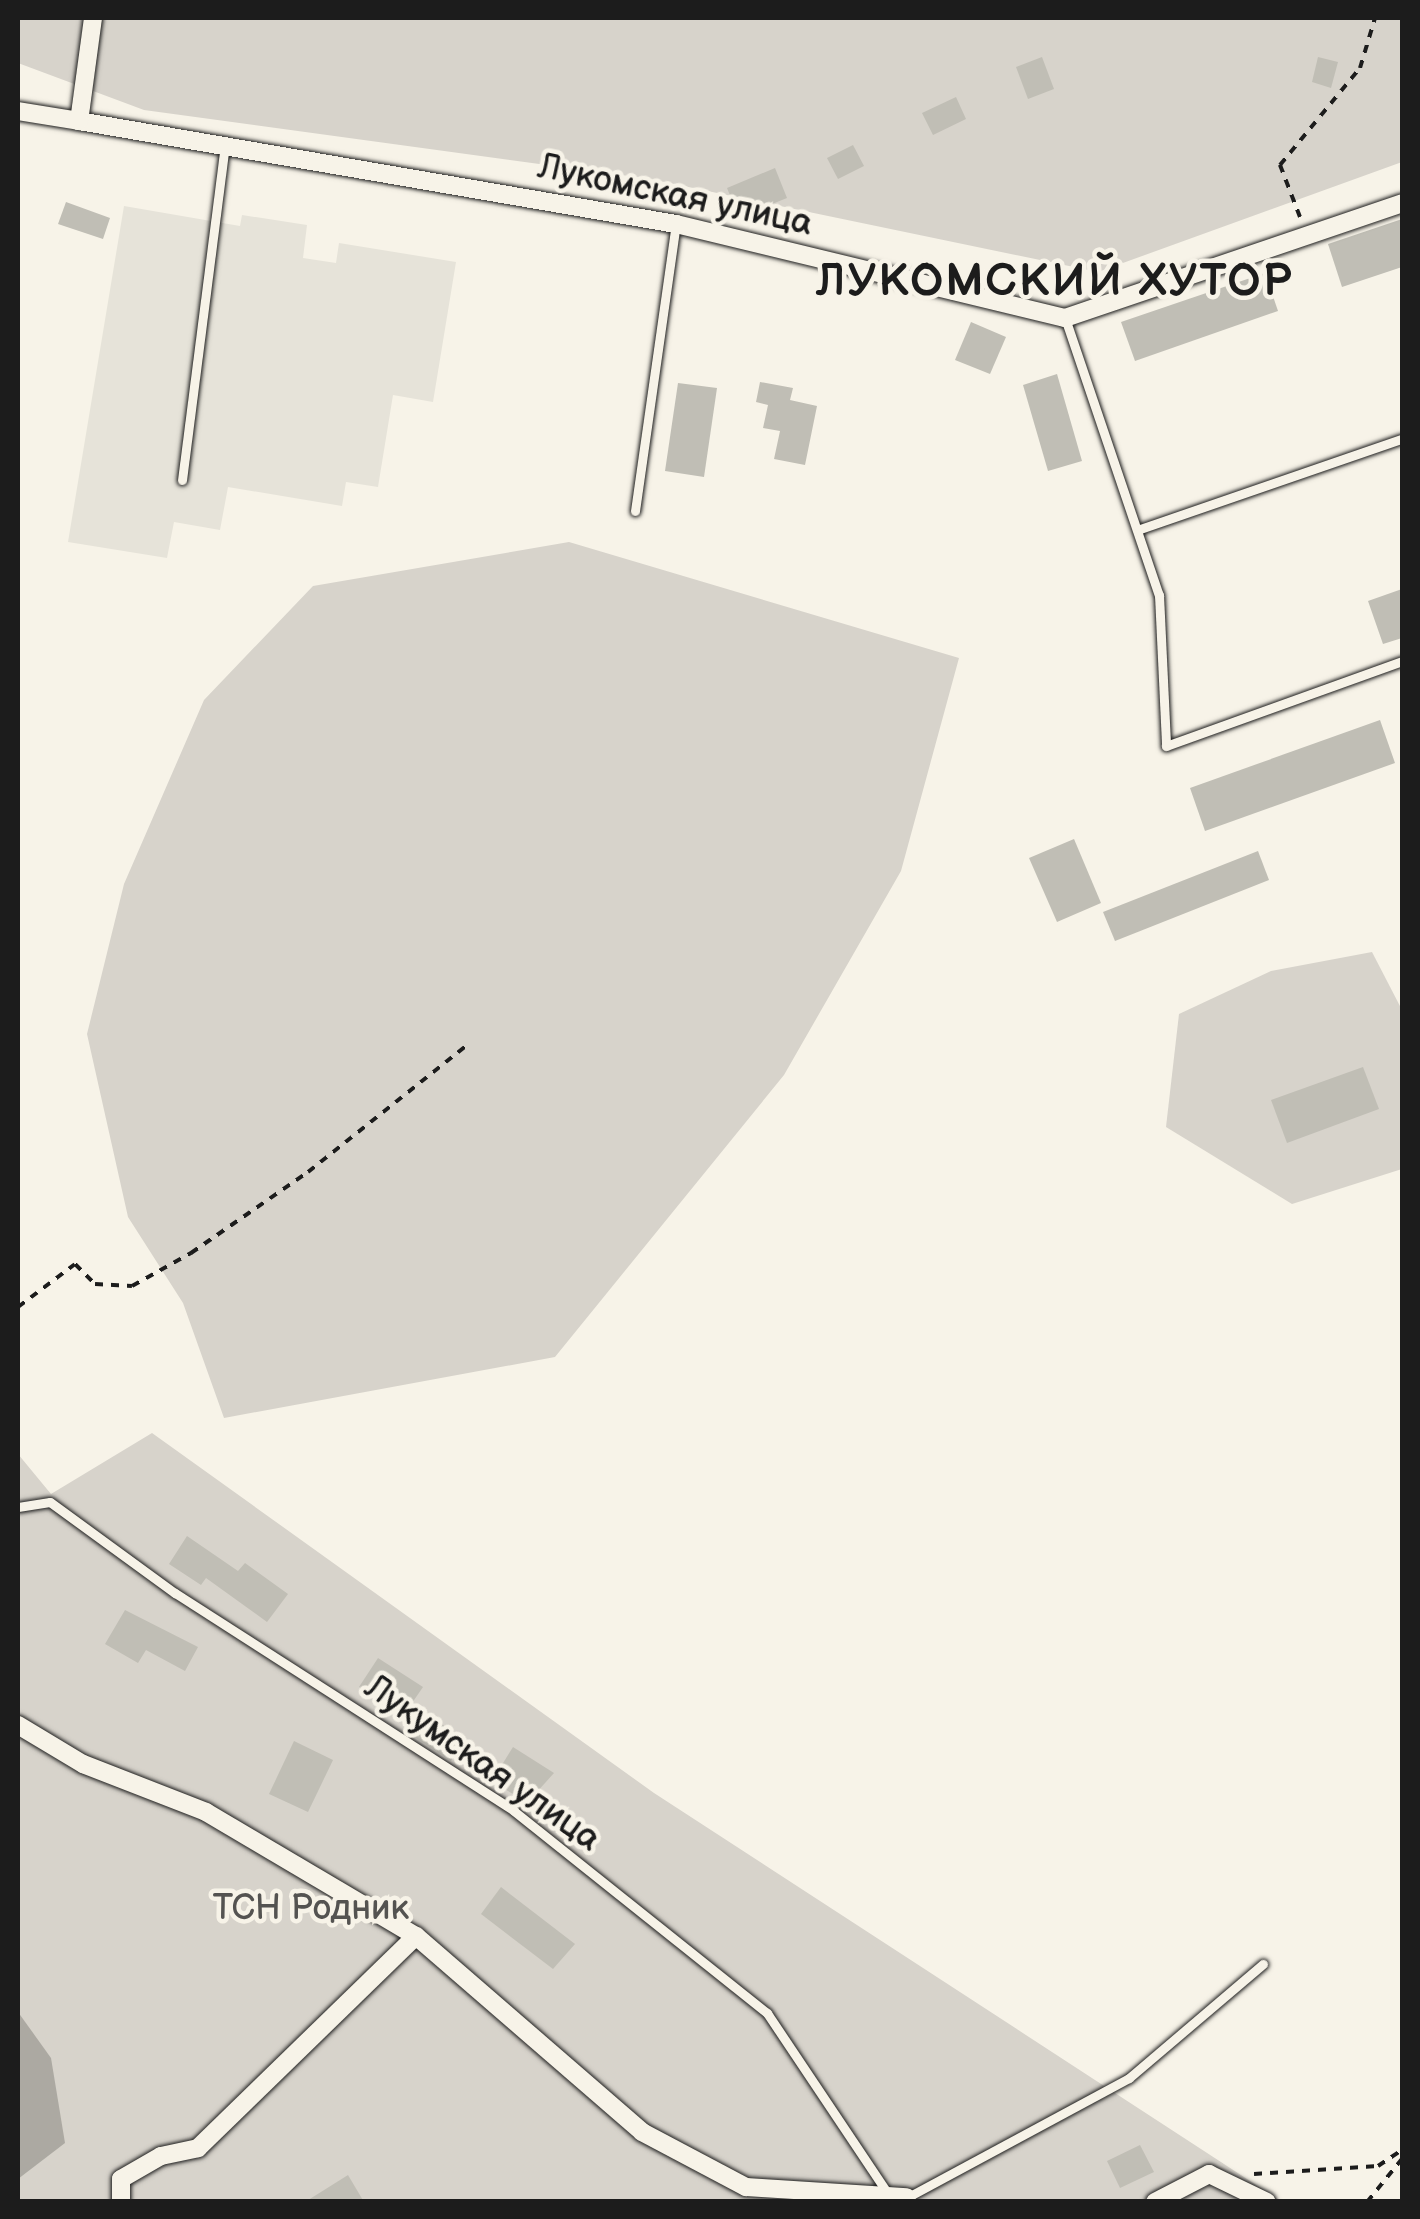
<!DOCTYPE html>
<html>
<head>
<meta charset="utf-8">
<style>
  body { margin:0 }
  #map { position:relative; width:1420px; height:2219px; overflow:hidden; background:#f7f3e8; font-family:"Balsamiq Sans",sans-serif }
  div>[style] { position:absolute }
  .built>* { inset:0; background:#e6e3d9 }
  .green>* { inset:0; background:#d7d3cb }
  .water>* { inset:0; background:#aca9a2 }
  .building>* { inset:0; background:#c0beb5 }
  .path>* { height:4px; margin-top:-2px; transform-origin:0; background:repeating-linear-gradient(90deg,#1c1c1c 0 8px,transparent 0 16px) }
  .roads { filter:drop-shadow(0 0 2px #1c1c1c) drop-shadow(0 0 2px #1c1c1c) }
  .lane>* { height:9px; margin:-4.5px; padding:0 4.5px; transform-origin:4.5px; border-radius:4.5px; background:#f7f3e8 }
  .street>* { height:18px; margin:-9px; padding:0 9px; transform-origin:9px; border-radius:9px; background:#f7f3e8 }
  span { translate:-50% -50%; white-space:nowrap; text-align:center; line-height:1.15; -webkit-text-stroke:9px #f7f3e8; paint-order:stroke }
  .street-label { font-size:35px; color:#1c1c1c }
  .park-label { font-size:35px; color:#545351 }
  .district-label { font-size:45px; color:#1c1c1c; font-weight:700; letter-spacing:2.5px }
  .frame { position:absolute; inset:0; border:20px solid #1c1c1c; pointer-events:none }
</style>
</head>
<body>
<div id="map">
  <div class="built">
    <div style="clip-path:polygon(124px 206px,240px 226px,242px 215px,307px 225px,303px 258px,336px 263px,339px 243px,456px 262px,433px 402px,393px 395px,378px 487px,346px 482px,342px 506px,228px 487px,220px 530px,174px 522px,167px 558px,68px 542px)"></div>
  </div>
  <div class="green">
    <div style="clip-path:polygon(18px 18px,1402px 18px,1402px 162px,1098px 272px,650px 179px,144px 110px,18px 63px)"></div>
    <div style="clip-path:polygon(569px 542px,959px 658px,901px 871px,784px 1075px,555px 1357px,224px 1418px,183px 1303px,128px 1217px,87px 1034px,124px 884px,204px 700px,313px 586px)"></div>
    <div style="clip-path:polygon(1372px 952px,1402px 1010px,1402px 1169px,1292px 1204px,1166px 1127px,1179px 1014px,1271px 971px)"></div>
    <div style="clip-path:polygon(152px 1433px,654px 1793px,1281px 2201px,18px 2201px,18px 1454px,51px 1494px)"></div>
  </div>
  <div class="water">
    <div style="clip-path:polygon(18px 2012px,51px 2058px,65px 2143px,18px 2179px)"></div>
  </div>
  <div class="building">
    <div style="clip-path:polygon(1042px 57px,1054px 89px,1028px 99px,1016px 67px)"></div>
    <div style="clip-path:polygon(1318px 57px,1338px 62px,1331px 88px,1312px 82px)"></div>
    <div style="clip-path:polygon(956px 97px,966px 119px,933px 135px,922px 113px)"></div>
    <div style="clip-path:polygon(853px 145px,864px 166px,838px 179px,827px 158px)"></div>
    <div style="clip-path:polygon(775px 168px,787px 198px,739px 217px,727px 188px)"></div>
    <div style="clip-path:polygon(66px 202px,110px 218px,103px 239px,58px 224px)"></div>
    <div style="clip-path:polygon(1402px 219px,1402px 267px,1342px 287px,1328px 244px)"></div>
    <div style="clip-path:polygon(1265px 273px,1278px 311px,1135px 361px,1121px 322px)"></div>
    <div style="clip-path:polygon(971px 322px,1006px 337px,990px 374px,955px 360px)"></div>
    <div style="clip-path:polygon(1057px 374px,1082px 461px,1048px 471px,1023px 385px)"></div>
    <div style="clip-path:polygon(760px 382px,793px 388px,790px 400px,817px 406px,805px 465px,774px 459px,780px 431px,763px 428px,768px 405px,756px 402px)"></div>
    <div style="clip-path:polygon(678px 383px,717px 388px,704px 477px,665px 471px)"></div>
    <div style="clip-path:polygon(1402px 589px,1402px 638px,1383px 644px,1368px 601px)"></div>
    <div style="clip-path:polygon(1380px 720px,1395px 763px,1205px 831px,1190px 788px)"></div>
    <div style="clip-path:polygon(1074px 839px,1101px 903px,1057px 922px,1029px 858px)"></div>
    <div style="clip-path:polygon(1258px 851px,1269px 880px,1115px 941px,1103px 912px)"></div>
    <div style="clip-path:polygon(1363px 1067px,1379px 1109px,1287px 1143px,1271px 1100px)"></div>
    <div style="clip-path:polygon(187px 1536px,238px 1571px,245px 1563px,288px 1594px,267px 1622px,206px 1578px,201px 1585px,169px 1564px)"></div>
    <div style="clip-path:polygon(125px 1610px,198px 1647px,185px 1671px,146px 1650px,138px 1663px,105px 1644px)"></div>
    <div style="clip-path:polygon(378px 1658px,423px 1687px,403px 1716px,359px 1687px)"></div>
    <div style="clip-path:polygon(427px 1715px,465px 1738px,451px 1761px,413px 1736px)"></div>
    <div style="clip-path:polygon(294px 1741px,333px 1760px,308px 1812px,269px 1794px)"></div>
    <div style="clip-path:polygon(513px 1747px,554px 1773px,527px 1803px,492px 1781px)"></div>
    <div style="clip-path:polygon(501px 1887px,575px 1944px,553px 1969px,481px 1914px)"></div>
    <div style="clip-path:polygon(1140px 2145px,1154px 2172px,1120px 2188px,1107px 2161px)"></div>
    <div style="clip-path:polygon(348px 2175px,364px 2202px,305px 2202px)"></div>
  </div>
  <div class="path">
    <div style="left:1300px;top:217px;width:56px;rotate:-111deg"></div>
    <div style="left:1280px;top:165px;width:126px;rotate:-50.5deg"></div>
    <div style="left:1360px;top:68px;width:52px;rotate:-73.3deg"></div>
    <div style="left:18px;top:1307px;width:71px;rotate:-37deg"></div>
    <div style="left:75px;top:1264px;width:28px;rotate:45deg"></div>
    <div style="left:95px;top:1284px;width:37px;rotate:3deg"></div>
    <div style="left:132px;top:1286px;width:68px;rotate:-29.2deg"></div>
    <div style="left:191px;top:1253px;width:142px;rotate:-34.7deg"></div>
    <div style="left:308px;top:1172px;width:202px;rotate:-38.6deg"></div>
    <div style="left:1254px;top:2174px;width:124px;rotate:-3.7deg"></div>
    <div style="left:1378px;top:2166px;width:29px;rotate:-34deg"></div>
    <div style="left:1367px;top:2202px;width:55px;rotate:-50.9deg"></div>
  </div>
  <div class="roads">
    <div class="lane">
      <div style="left:1065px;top:318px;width:293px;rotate:71.3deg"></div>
      <div style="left:1159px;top:595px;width:151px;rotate:87.3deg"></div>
      <div style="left:1166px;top:746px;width:251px;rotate:-19.8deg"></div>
      <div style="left:182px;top:480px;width:337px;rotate:-82.7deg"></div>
      <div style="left:635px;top:511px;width:290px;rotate:-81.9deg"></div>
      <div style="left:1140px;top:529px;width:277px;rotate:-19deg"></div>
      <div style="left:18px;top:1507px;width:32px;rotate:-9deg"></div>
      <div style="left:50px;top:1502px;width:155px;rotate:36.1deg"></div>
      <div style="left:175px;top:1593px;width:403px;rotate:32.7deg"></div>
      <div style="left:514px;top:1811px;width:324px;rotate:38.6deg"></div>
      <div style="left:767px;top:2013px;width:218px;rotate:56.2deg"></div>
      <div style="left:908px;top:2197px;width:251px;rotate:-28.3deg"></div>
      <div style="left:1129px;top:2078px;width:176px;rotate:-40.4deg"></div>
    </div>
    <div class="street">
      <div style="left:93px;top:18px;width:104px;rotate:97.7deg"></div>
      <div style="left:79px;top:121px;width:606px;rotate:9.79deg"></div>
      <div style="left:676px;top:224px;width:400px;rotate:13.6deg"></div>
      <div style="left:1065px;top:318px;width:356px;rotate:-18.8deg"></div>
      <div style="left:18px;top:111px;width:62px;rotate:9.3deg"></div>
      <div style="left:18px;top:1725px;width:76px;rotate:31deg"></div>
      <div style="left:83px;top:1764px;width:132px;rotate:21.3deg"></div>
      <div style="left:206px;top:1812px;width:244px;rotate:30.6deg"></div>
      <div style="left:416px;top:1936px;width:299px;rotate:40.9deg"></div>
      <div style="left:642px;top:2132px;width:118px;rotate:27.9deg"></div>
      <div style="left:746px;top:2187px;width:161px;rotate:3.6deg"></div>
      <div style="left:121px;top:2202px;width:23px;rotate:-90deg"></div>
      <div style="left:121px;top:2179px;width:46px;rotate:-29.9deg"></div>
      <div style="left:161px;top:2156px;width:38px;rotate:-12deg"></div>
      <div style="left:198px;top:2148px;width:304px;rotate:-44.2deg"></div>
      <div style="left:1155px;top:2202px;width:61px;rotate:-27.4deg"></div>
      <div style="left:1209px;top:2174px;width:64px;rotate:25.8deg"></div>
    </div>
  </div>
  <div class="street-label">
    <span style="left:675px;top:196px;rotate:12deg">Лукомская улица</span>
    <span style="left:482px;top:1764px;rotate:35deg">Лукумская улица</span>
  </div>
  <div class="park-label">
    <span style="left:311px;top:1909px">ТСН Родник</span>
  </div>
  <div class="district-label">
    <span style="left:1055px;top:282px">ЛУКОМСКИЙ ХУТОР</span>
  </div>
  <div class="frame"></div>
</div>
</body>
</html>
